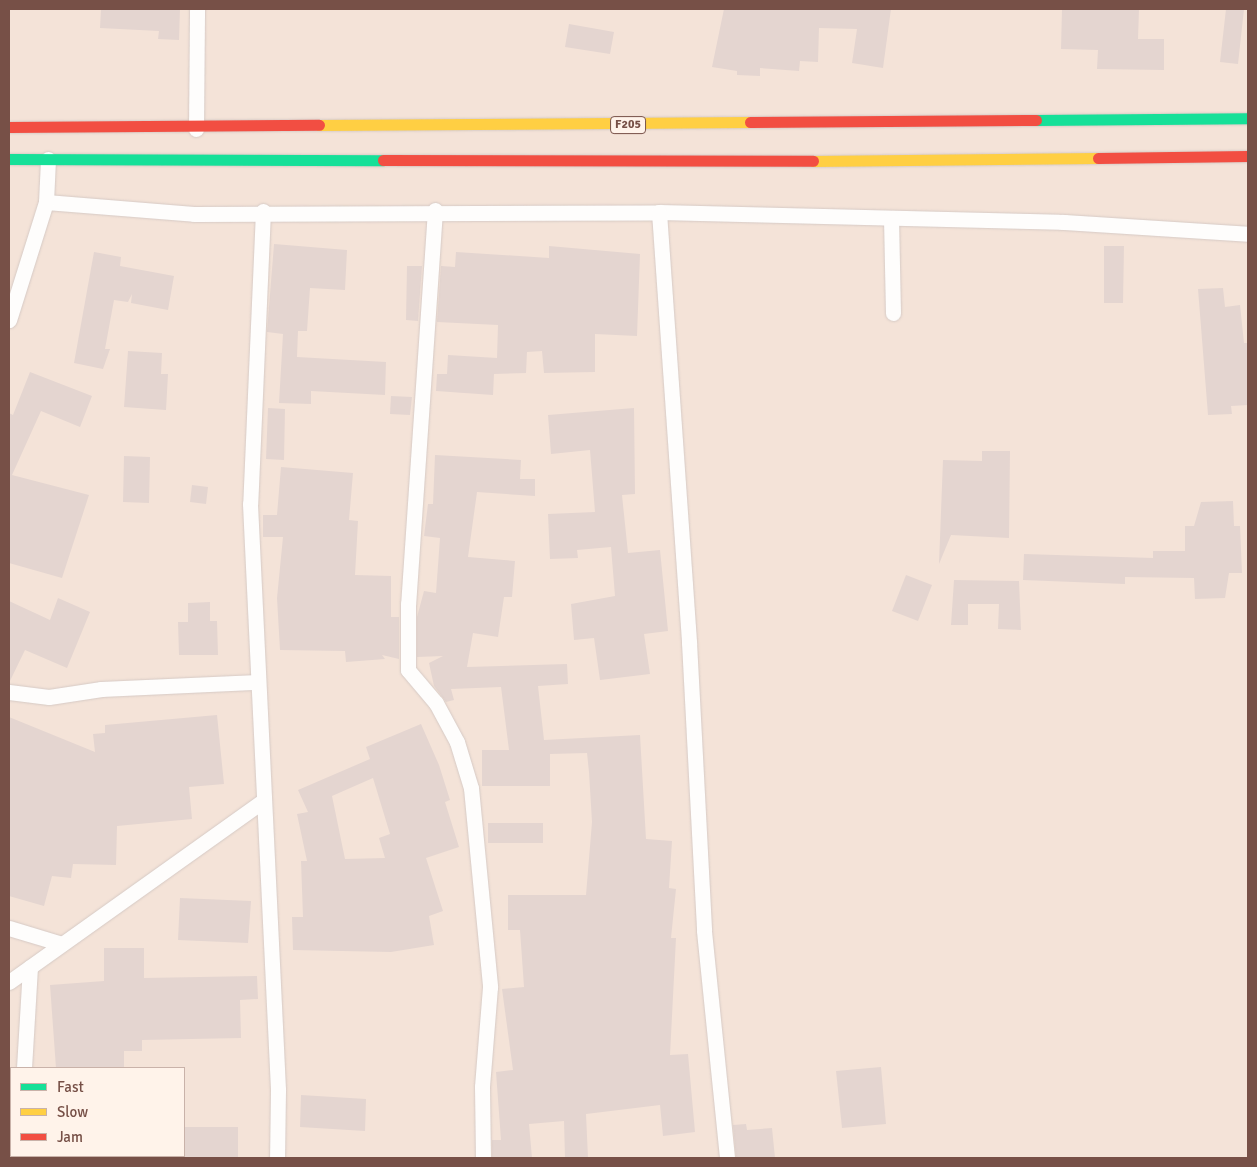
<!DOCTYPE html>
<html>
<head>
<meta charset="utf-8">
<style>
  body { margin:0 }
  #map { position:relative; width:1257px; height:1167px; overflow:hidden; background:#f8efe8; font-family:Signika,sans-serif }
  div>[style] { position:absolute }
  .residential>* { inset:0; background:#f4e3d8 }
  .building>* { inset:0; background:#e4d5d0 }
  .roads { filter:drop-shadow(0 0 1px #d6cac5) drop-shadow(0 0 1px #d6cac5) }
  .street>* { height:15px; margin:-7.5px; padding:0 7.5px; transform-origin:7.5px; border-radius:7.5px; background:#fefdfc }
  .fast>* { height:11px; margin:-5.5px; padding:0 5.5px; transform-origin:5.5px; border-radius:5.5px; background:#16e098 }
  .slow>* { height:11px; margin:-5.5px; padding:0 5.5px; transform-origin:5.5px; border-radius:5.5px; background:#ffcf43 }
  .jam>* { height:11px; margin:-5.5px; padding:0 5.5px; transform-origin:5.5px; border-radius:5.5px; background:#f24e42 }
  span { translate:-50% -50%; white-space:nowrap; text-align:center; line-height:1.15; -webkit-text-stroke:4px #fff3ea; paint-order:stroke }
  .shield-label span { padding:1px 4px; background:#fff3ea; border:1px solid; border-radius:4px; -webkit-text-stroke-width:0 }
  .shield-label { font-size:12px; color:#775047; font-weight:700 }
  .frame { position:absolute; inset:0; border:10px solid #775047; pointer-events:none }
  .legend { position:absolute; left:10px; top:1067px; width:175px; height:90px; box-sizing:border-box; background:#fff3ea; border:1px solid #c9b2a9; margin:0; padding:6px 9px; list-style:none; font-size:15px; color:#775047 }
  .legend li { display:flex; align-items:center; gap:10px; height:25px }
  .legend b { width:25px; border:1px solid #c9b2a9 }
</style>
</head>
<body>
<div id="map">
  <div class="residential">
    <div style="clip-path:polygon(evenodd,9px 9px,1248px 9px,1248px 1158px,9px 1158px,9px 9px,11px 1068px,184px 1068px,184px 1156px,11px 1156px,11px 1068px)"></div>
  </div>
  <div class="building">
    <div style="clip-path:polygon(101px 9px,180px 9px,179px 40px,158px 39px,159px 31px,100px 28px)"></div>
    <div style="clip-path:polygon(724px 9px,891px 9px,883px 68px,852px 63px,857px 29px,819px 28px,818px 62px,800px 61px,799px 71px,760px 68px,760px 76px,737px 75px,737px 71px,712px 67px)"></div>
    <div style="clip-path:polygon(1062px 9px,1139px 9px,1138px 39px,1164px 39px,1164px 70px,1097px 69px,1098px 50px,1061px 49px)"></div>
    <div style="clip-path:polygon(1226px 9px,1244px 9px,1238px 64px,1220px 62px)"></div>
    <div style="clip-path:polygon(569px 24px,614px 32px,610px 54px,565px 47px)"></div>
    <div style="clip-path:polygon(274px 244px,347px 250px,345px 290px,310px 288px,307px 331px,298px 331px,297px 357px,386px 362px,385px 395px,311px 391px,311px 404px,279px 403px,283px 334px,267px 332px)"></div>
    <div style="clip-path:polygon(549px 246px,640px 254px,637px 336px,595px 334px,595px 372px,544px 373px,542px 351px,527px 352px,526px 373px,494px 374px,493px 395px,436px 391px,437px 374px,447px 374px,448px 355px,497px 358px,498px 325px,437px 322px,441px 266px,455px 267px,456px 252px,549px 258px)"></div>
    <div style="clip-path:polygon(1104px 246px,1124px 246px,1123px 303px,1104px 303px)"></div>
    <div style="clip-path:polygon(94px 252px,121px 257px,120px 266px,174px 276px,168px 310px,131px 303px,132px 294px,128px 302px,114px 300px,105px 349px,110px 349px,103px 369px,74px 363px)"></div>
    <div style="clip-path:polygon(407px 266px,422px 266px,418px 321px,406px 320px)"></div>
    <div style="clip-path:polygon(1223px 288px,1225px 307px,1240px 305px,1244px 343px,1248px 343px,1248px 405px,1231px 406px,1232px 414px,1208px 415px,1198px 289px)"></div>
    <div style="clip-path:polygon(128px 351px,162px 353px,161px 374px,168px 374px,166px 410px,124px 407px)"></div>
    <div style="clip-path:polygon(30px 372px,92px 396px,80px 427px,41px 411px,12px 475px,89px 495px,62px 578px,9px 563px,9px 413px,13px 415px)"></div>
    <div style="clip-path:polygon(391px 396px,412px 397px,410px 415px,390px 414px)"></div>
    <div style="clip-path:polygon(268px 408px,285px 409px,284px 460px,266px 459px)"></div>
    <div style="clip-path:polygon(634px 408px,635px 494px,622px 495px,628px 553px,660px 550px,668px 631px,644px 634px,650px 674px,600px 680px,594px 638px,574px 640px,571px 604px,615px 596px,611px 547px,577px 550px,578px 558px,550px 559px,548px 514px,595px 512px,590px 450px,551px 454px,548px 415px)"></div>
    <div style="clip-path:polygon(982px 451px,1010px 451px,1009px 538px,951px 535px,939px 564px,943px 460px,982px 461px)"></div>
    <div style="clip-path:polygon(435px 455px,521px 460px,520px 479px,535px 479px,535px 496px,477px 492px,468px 557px,515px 561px,512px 597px,504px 597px,498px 637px,473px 633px,467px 667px,567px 664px,568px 684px,538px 686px,544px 740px,640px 735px,646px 839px,672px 841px,669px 888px,676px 889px,671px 938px,676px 938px,670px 1055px,688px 1054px,695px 1132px,663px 1136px,660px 1105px,586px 1114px,588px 1158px,565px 1158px,564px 1121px,529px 1124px,532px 1158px,492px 1158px,492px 1140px,501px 1140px,496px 1072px,513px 1070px,502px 989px,524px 987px,520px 930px,508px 930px,508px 895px,586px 895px,592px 822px,589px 772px,587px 753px,550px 754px,550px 786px,482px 786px,482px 750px,509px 750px,501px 687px,451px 689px,454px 700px,446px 702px,434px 686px,429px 663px,443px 656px,417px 657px,417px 617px,424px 591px,436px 593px,440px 538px,424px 536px,428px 504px,433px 504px)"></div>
    <div style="clip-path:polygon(124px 456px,150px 457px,149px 503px,123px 502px)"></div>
    <div style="clip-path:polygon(281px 467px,353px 473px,349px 520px,358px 521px,355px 575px,391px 576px,391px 617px,399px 617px,399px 659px,382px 655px,385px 659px,346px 662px,345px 651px,280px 650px,277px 598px,283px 537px,263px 537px,263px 515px,277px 515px)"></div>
    <div style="clip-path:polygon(192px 485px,208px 487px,206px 504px,190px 502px)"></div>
    <div style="clip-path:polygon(1233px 501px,1234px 526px,1240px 526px,1242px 573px,1229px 573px,1225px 598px,1195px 599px,1194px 578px,1125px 577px,1125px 584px,1023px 580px,1024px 554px,1153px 558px,1153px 551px,1185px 551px,1185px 526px,1194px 526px,1201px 502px)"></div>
    <div style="clip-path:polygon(906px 575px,932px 585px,918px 621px,892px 611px)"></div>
    <div style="clip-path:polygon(954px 580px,1019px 581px,1021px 630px,998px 629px,999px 604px,968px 604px,968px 625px,951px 625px)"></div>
    <div style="clip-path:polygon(58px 598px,90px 612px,67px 668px,25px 650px,9px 683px,9px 601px,50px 620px)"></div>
    <div style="clip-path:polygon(210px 602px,210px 621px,217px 621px,218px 655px,179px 655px,178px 622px,188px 622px,188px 603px)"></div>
    <div style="clip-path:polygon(217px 715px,224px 784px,189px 787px,192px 819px,117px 826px,116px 865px,73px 864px,71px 878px,52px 876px,44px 906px,9px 896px,9px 717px,95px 752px,93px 734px,105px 733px,105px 725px)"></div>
    <div style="clip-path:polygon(evenodd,421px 724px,439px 765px,450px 800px,445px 802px,459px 847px,426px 858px,443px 911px,429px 916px,434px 945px,391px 952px,293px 950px,292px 917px,303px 917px,301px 861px,307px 861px,297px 814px,308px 812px,298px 790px,370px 759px,366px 747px,421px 724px,373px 778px,390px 834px,379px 838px,385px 858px,345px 859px,332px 796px,373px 778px)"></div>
    <div style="clip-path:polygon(488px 823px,543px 823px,543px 843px,488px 843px)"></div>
    <div style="clip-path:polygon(180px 898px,251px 901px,248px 943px,178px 940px)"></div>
    <div style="clip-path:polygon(104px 948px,144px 948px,144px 978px,257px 976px,258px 999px,240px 1000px,241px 1038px,142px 1040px,142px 1051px,124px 1051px,124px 1068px,56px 1068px,50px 985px,104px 981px)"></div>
    <div style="clip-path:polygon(881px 1067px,886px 1124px,842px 1128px,836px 1071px)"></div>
    <div style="clip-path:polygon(301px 1095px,366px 1099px,365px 1131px,300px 1127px)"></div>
    <div style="clip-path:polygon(746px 1124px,747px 1130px,772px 1128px,775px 1158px,736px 1158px,733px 1125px)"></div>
    <div style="clip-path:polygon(184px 1127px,238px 1127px,238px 1158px,184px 1158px)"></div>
  </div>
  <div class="roads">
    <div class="street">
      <div style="left:196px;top:129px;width:120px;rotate:-89.5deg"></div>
      <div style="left:46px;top:202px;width:148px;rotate:4.6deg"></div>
      <div style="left:194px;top:214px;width:465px;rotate:-0.2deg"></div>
      <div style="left:659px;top:212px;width:405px;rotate:1.4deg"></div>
      <div style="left:1064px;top:222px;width:184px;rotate:3.7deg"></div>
      <div style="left:435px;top:210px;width:395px;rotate:93.9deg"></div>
      <div style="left:408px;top:604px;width:66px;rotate:90deg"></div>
      <div style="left:408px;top:670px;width:43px;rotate:49.7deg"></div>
      <div style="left:436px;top:703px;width:44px;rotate:61.7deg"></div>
      <div style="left:457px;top:742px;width:48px;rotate:73.1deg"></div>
      <div style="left:471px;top:788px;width:200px;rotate:84.5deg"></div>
      <div style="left:490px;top:987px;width:100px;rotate:94.6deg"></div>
      <div style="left:482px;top:1087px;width:71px;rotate:89.2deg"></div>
      <div style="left:263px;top:211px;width:293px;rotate:92.5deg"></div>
      <div style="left:250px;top:504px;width:587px;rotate:87.26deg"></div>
      <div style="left:278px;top:1090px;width:68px;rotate:90.8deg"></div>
      <div style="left:659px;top:212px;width:431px;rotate:86deg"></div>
      <div style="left:689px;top:642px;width:289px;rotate:87deg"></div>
      <div style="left:704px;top:931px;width:228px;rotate:84.2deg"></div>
      <div style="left:891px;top:218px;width:95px;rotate:88.8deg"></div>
      <div style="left:9px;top:320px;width:124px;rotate:-72.6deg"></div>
      <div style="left:46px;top:202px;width:43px;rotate:-87.3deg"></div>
      <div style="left:9px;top:692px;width:40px;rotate:7.1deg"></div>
      <div style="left:49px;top:697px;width:53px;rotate:-8.7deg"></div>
      <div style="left:101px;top:689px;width:157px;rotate:-2.6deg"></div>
      <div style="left:9px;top:928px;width:55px;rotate:16.8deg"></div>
      <div style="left:9px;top:982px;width:312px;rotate:-35.5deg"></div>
      <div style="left:24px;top:1068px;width:101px;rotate:-86.6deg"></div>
      <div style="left:18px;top:1158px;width:2px;rotate:-90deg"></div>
    </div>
    <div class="fast">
      <div style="left:1036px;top:120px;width:212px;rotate:-0.5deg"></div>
      <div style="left:9px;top:159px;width:374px;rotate:0.2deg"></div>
    </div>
    <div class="slow">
      <div style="left:319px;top:125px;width:431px;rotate:-0.4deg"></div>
      <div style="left:813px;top:161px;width:285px;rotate:-0.6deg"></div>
    </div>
    <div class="jam">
      <div style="left:750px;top:122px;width:286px;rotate:-0.4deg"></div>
      <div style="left:9px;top:127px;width:310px;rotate:-0.4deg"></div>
      <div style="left:1098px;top:158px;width:150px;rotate:-0.8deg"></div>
      <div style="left:383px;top:160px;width:430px;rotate:0.1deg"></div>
    </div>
  </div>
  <div class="shield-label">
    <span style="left:628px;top:125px">F205</span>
  </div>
  <div class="frame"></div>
  <ul class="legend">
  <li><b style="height:6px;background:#16e098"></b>Fast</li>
  <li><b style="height:6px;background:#ffcf43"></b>Slow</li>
  <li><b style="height:6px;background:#f24e42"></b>Jam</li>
  </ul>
</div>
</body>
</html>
